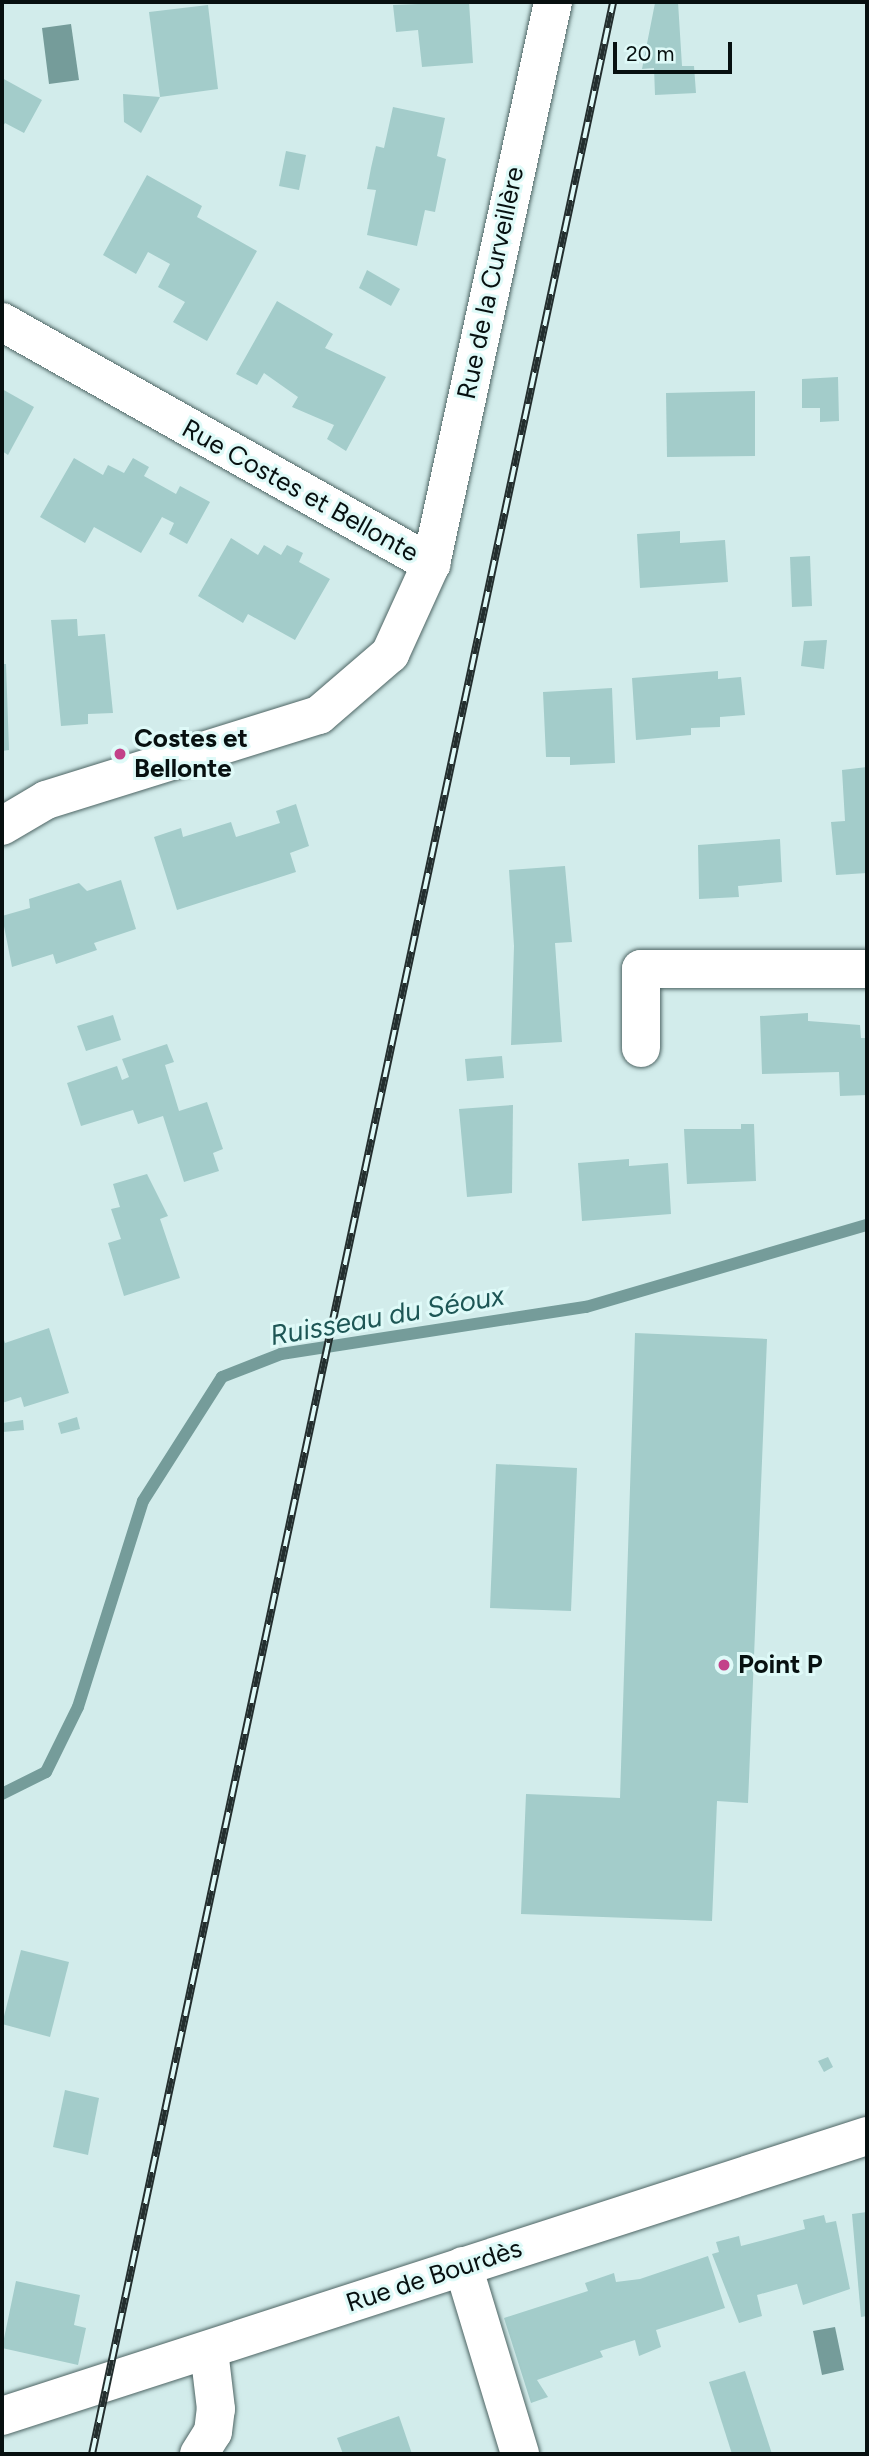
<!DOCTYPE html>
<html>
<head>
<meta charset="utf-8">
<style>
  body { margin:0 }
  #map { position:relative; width:869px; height:2456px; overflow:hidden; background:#d2eceb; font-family:Figtree,sans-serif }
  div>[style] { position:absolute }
  .water>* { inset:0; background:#759c9a }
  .stream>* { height:12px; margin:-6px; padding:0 6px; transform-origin:6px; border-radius:6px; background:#759c9a }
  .building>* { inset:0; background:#a3ccca }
  .roads { filter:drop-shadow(0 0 2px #4e6564) drop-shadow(0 0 2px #4e6564) }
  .minor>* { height:38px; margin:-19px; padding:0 19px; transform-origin:19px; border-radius:19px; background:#fff }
  .rail>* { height:8px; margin-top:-4px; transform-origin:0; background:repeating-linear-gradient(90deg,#dffaf8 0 16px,#232e2e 0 32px); box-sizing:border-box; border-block:2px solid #232e2e }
  .dots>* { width:19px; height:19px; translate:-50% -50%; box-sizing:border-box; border:4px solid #dffaf8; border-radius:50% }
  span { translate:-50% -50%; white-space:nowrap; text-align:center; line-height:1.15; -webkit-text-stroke:6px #dffaf8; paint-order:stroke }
  .street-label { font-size:26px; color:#071010 }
  .poi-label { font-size:26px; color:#071010; font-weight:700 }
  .left { translate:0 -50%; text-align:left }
  .water-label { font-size:28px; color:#1d5655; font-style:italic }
  .frame { position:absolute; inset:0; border:4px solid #071010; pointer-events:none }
  .scale { position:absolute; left:613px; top:42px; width:119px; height:32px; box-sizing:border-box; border:4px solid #071010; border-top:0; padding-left:9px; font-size:21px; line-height:24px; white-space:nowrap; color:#071010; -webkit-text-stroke:5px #dffaf8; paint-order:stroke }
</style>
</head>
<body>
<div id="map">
  <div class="water">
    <div style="clip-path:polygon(71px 24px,79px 80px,49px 84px,42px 28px)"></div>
    <div style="clip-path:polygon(835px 2327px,844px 2370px,822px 2375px,813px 2331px)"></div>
  </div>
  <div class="stream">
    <div style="left:2px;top:1794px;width:49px;rotate:-26.6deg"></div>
    <div style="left:46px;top:1772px;width:72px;rotate:-63.8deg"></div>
    <div style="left:78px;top:1707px;width:216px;rotate:-72.5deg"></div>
    <div style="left:143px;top:1501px;width:147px;rotate:-57.5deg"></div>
    <div style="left:222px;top:1377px;width:63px;rotate:-21.3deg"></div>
    <div style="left:281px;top:1354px;width:309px;rotate:-8.8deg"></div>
    <div style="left:586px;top:1307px;width:293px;rotate:-16.3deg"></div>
  </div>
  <div class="building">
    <div style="clip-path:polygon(469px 2px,473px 63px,422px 67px,418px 30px,396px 32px,393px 5px)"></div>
    <div style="clip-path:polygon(678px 2px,682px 66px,694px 66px,696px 93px,655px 95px,654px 68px,642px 69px,655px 3px)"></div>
    <div style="clip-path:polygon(208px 5px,218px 89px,160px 97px,149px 12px)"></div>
    <div style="clip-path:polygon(2px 78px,42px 100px,24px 133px,5px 123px,2px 128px)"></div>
    <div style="clip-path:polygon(123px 94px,160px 97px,141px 133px,124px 122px)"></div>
    <div style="clip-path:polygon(393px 107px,445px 118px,437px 156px,446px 159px,435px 212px,425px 210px,417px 246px,367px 235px,376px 190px,367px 189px,371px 168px,376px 146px,384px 148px)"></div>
    <div style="clip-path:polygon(286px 151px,306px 155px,299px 190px,279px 186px)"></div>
    <div style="clip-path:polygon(147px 175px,202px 206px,197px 217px,257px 251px,207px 341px,173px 322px,185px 302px,158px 287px,170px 264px,148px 252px,136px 274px,103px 255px)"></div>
    <div style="clip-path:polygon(367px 270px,400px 289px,391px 306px,359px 288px)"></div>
    <div style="clip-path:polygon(277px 301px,333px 334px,325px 348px,386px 377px,346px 451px,327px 439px,334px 425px,292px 407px,298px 397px,264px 373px,257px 385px,236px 374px)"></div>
    <div style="clip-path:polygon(838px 377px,839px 421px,820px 422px,820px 408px,802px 408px,802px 379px)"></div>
    <div style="clip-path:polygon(2px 389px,34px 407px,8px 455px,2px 451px)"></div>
    <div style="clip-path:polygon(755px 391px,755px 456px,667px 457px,666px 393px)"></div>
    <div style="clip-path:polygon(74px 458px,103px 475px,108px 465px,124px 473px,133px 458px,149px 467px,144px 476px,176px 494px,180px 486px,210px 502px,187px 544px,169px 534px,174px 523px,162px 517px,141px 553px,94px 527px,85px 543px,40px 517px)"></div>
    <div style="clip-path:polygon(680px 531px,680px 543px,725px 540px,728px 582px,640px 588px,637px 534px)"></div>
    <div style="clip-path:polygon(231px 538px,258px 555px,264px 545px,281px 555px,287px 545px,303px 553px,299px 562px,330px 579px,295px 640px,248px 614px,243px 623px,198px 596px)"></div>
    <div style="clip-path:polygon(810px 556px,812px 606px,792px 607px,790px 557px)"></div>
    <div style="clip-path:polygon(77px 619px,78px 636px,105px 634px,113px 713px,88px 714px,88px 724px,61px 726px,51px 620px)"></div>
    <div style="clip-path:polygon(827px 640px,824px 669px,801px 666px,804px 641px)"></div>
    <div style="clip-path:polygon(2px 664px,6px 664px,9px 750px,2px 751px)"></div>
    <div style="clip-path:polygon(718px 671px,718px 679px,741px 677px,745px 715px,720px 717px,720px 727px,691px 728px,691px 735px,636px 740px,632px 678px)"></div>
    <div style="clip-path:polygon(612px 688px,615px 763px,570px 765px,570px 757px,546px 757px,543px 692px)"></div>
    <div style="clip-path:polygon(867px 767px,867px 873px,836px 875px,831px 822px,845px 821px,842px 770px)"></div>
    <div style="clip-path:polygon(296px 804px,309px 846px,290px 853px,296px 872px,177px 910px,154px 837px,181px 828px,183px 837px,231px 822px,236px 837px,280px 823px,276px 811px)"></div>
    <div style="clip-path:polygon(780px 839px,782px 882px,738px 886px,739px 897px,699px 899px,698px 845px)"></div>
    <div style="clip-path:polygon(565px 866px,572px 942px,555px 943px,562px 1042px,511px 1045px,514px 946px,509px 870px)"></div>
    <div style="clip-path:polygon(121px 880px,136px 929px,94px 943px,97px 950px,56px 964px,53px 954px,12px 967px,2px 916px,30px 908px,29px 899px,79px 883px,87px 891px)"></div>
    <div style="clip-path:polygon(808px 1013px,808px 1021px,860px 1025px,861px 1038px,867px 1038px,867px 1095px,840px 1096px,839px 1072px,762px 1074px,760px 1016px)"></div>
    <div style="clip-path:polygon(113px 1015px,121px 1040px,86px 1051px,77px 1026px)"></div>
    <div style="clip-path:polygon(167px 1044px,174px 1062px,165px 1065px,179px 1111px,207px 1102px,223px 1149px,213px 1153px,219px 1171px,184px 1182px,163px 1116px,138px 1124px,133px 1110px,81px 1126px,67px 1083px,117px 1066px,122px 1080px,129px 1077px,122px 1059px)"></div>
    <div style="clip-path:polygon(502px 1056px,504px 1078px,467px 1081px,465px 1059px)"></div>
    <div style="clip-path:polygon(513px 1105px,512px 1193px,467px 1197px,459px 1109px)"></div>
    <div style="clip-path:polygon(741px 1124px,754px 1124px,756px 1181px,687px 1184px,684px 1129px,741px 1129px)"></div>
    <div style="clip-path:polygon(629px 1159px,629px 1166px,668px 1163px,671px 1214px,582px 1221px,578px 1163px)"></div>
    <div style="clip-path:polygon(147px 1174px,168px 1216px,160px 1219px,180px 1278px,124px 1296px,108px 1243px,121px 1239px,111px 1209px,120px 1207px,113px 1184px)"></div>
    <div style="clip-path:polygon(49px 1328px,69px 1393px,24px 1407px,21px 1397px,2px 1403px,2px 1334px,5px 1343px)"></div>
    <div style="clip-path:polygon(635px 1333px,767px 1339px,748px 1803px,717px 1801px,712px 1921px,521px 1914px,526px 1794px,620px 1798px)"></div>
    <div style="clip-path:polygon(77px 1417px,80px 1429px,61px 1434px,58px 1423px)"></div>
    <div style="clip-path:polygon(23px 1420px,24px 1430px,3px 1432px,2px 1423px)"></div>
    <div style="clip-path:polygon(496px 1464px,577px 1468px,571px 1611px,490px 1608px)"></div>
    <div style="clip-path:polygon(21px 1950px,69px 1962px,50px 2037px,2px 2024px)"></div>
    <div style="clip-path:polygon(828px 2057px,833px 2067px,824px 2072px,818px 2061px)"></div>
    <div style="clip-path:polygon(65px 2090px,99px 2098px,88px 2155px,53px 2147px)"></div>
    <div style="clip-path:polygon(867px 2212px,867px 2316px,861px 2317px,852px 2214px)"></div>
    <div style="clip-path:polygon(824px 2215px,826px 2223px,836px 2221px,850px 2289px,803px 2305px,797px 2284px,757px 2295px,762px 2316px,739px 2323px,712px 2254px,719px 2252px,716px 2242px,739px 2236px,741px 2246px,805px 2229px,803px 2220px)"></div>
    <div style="clip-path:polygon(708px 2256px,725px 2308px,656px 2330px,661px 2347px,639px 2356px,635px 2340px,600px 2351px,603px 2357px,537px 2380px,548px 2397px,531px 2403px,504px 2318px,588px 2291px,585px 2283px,614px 2273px,616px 2282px,640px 2279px)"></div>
    <div style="clip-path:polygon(16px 2281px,80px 2295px,74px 2325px,86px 2328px,78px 2365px,2px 2348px)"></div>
    <div style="clip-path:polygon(745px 2371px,772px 2454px,732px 2454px,709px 2382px)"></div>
    <div style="clip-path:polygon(399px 2416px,412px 2454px,343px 2454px,337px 2438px)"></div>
  </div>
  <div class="roads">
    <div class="minor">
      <div style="left:2px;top:322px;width:493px;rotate:29.4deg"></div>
      <div style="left:2px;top:826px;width:51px;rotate:-30.6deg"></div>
      <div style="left:46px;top:800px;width:286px;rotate:-17.3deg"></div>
      <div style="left:319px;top:715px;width:94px;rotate:-40.7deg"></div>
      <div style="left:390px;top:654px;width:99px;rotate:-65.5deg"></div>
      <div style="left:431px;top:564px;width:575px;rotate:-77.75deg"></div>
      <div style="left:641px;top:1048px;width:79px;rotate:-90deg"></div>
      <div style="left:641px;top:969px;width:226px"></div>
      <div style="left:463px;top:2266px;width:196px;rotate:73.1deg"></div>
      <div style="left:2px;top:2416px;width:909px;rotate:-17.94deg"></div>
      <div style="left:199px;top:2454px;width:26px;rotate:-58deg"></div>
      <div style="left:213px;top:2432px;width:23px;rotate:-83deg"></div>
      <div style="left:216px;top:2409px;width:59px;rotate:-96.8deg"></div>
    </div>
  </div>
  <div class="rail">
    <div style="left:92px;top:2454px;width:2507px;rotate:-78deg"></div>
  </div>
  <div class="dots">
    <div style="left:120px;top:754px;background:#c34189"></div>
    <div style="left:724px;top:1665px;background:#c34189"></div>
  </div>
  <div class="street-label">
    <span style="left:491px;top:283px;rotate:-78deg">Rue de la Curveillère</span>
    <span style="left:300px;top:491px;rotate:29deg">Rue Costes et Bellonte</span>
    <span style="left:434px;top:2276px;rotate:-18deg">Rue de Bourdès</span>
  </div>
  <div class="poi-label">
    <span class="left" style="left:134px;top:754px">Costes et<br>Bellonte</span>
    <span class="left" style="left:738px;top:1665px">Point P</span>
  </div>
  <div class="water-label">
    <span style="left:387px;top:1315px;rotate:-10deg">Ruisseau du Séoux</span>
  </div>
  <div class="frame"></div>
  <div class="scale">20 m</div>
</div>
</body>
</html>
